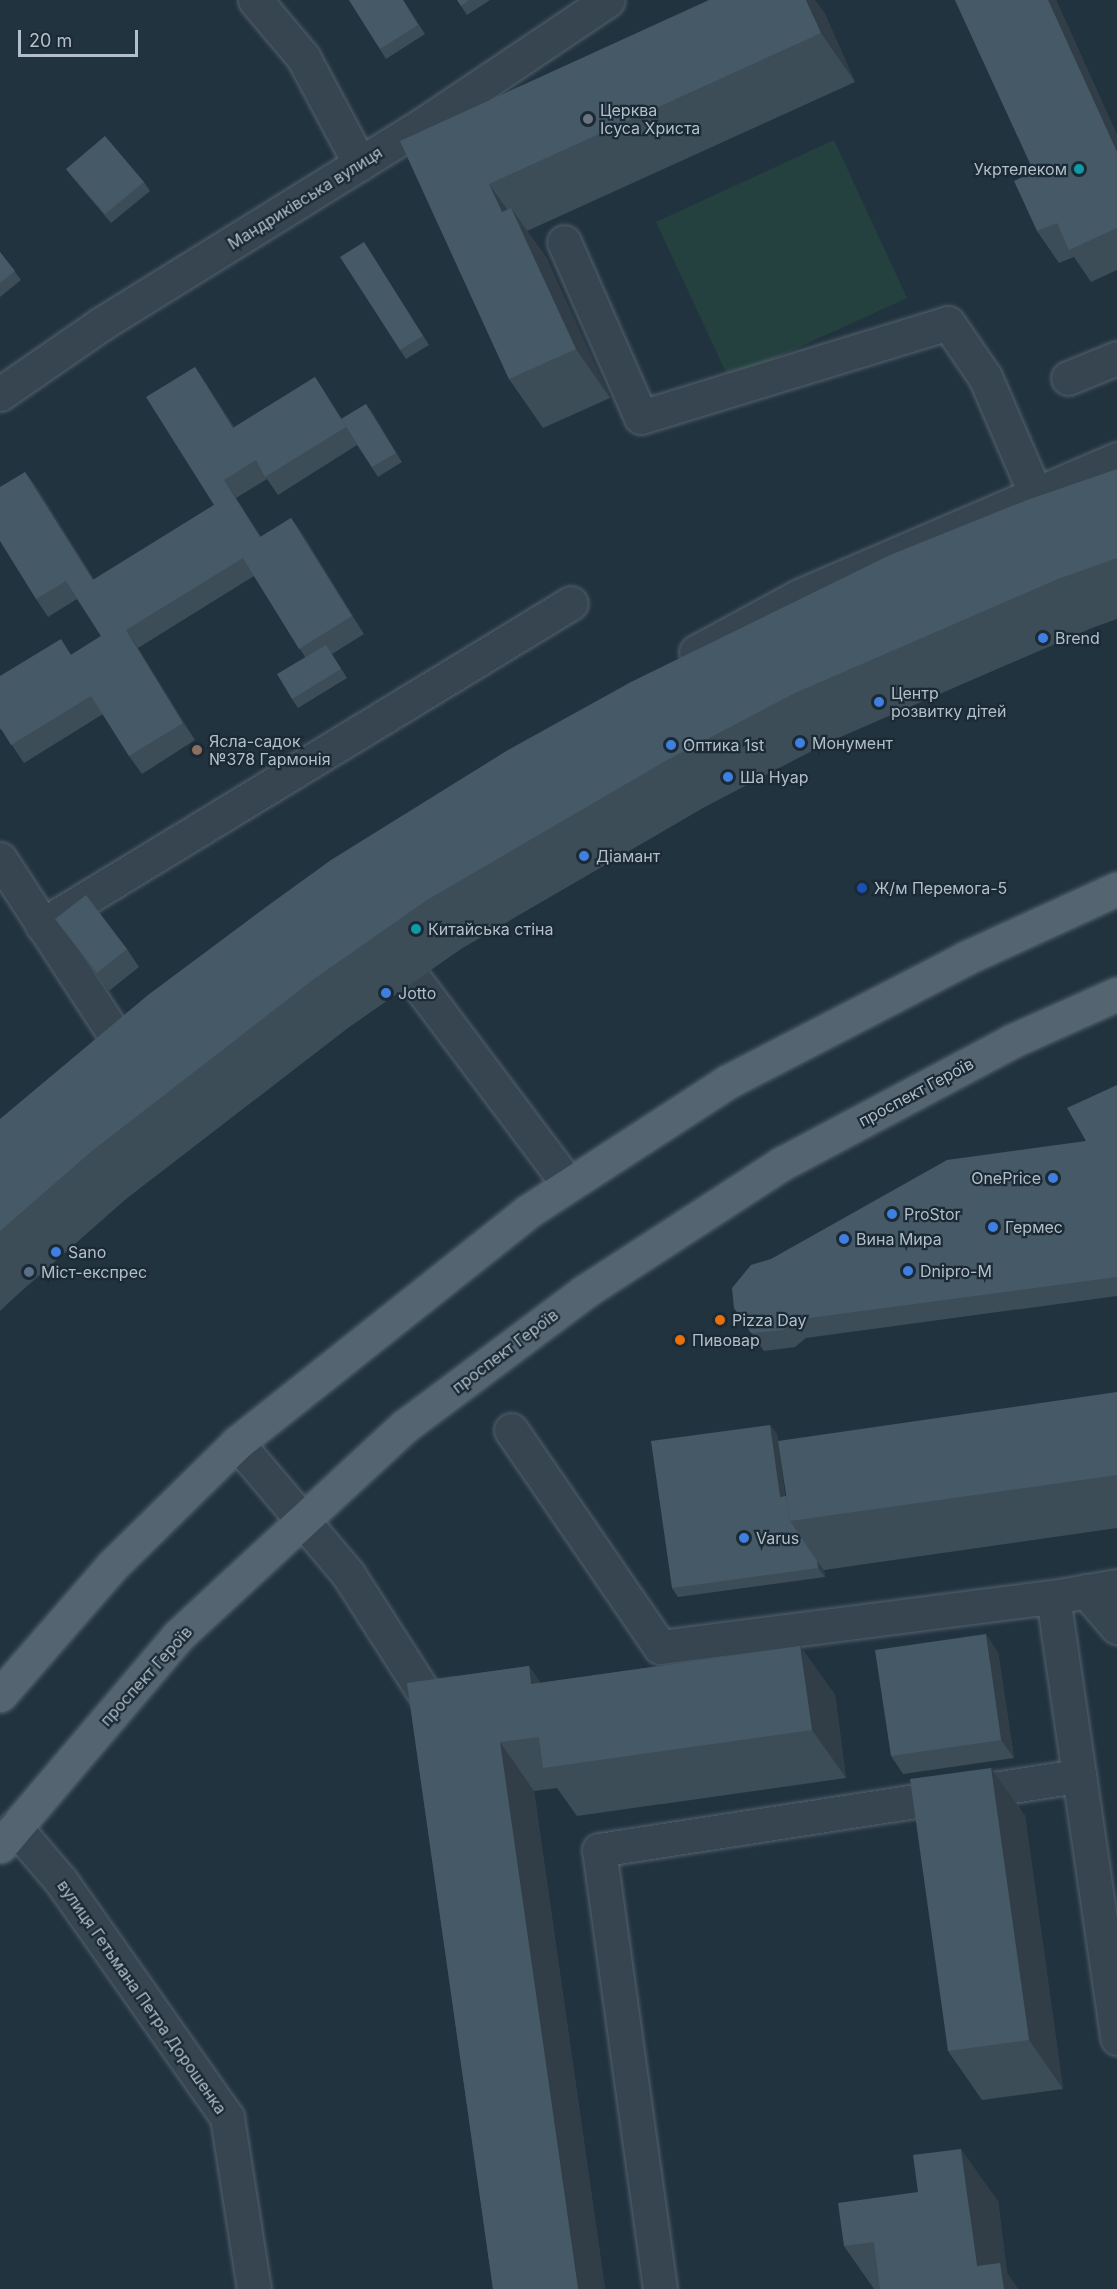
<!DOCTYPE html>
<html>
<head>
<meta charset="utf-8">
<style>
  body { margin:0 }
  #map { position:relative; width:1117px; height:2289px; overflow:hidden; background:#223340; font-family:Inter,sans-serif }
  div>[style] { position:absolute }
  .green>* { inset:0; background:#24413f }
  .roads { filter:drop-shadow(0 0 2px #54626d) drop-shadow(0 0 2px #54626d) }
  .minor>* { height:33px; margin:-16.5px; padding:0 16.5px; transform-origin:16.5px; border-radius:16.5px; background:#36454f }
  .major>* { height:33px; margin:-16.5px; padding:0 16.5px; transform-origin:16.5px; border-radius:16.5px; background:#546470 }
  .wall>* { inset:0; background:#3c4d58 }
  .shaded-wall>* { inset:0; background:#313e47 }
  .building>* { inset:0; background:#465966 }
  .dots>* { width:16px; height:16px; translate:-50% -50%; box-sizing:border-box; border:3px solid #1b2a34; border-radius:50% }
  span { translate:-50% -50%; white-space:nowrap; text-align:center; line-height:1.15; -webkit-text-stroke:4.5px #1b2a34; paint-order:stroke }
  .poi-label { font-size:16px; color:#b2bfca }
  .left { translate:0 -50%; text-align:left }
  .right { translate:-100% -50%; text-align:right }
  .street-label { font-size:16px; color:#b2bfca }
  .scale { position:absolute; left:18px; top:30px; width:120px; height:27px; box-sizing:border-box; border:3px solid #b2bfca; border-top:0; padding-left:8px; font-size:18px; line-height:21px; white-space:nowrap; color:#b2bfca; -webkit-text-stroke:4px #1b2a34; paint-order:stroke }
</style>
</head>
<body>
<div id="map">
  <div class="green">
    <div style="clip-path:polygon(834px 140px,907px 298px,729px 379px,656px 222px)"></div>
  </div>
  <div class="roads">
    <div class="minor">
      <div style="left:255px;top:0;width:75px;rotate:49.9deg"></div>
      <div style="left:303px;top:57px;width:121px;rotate:62deg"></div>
      <div style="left:564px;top:242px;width:191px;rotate:66.3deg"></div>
      <div style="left:641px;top:417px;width:321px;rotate:-17deg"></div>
      <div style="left:948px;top:323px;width:65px;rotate:55.6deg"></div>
      <div style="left:985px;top:377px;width:126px;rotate:66.7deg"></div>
      <div style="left:1068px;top:378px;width:53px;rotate:-22.2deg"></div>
      <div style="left:0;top:394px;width:123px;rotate:-34.7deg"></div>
      <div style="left:101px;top:324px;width:381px;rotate:-31.8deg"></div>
      <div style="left:425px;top:123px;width:220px;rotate:-33.9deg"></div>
      <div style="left:696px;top:652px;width:117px;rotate:-28.5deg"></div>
      <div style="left:799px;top:596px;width:346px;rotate:-23.3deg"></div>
      <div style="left:0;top:859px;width:216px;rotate:56.9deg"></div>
      <div style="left:42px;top:925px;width:619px;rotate:-31.33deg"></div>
      <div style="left:415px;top:980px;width:255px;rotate:53.1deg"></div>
      <div style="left:511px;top:1430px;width:263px;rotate:55.5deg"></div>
      <div style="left:660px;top:1647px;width:396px;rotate:-7.3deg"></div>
      <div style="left:1053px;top:1597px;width:446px;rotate:81.7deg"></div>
      <div style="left:237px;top:1443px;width:172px;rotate:49.7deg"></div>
      <div style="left:348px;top:1574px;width:148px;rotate:57.4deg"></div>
      <div style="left:428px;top:1699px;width:26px;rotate:-7deg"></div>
      <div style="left:1086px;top:1591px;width:48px;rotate:49.3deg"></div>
      <div style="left:1053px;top:1597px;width:65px;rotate:-9.8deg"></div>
      <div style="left:15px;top:1827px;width:71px;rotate:49.6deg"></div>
      <div style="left:61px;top:1881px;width:289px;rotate:54.9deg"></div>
      <div style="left:227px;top:2117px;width:174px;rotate:81.1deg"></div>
      <div style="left:660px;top:2289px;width:443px;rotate:-97.9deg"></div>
      <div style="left:599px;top:1850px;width:486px;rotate:-8.8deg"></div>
    </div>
    <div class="major">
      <div style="left:0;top:1695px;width:172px;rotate:-49deg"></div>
      <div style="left:113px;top:1565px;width:174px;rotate:-44.5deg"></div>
      <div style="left:237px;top:1443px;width:371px;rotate:-38.5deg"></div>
      <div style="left:527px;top:1212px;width:239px;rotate:-33deg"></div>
      <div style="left:727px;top:1082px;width:269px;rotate:-27.4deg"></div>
      <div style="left:966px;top:958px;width:166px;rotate:-24.6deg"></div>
      <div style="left:0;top:1846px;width:275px;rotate:-49.7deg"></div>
      <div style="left:178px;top:1636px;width:309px;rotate:-42.8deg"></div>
      <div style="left:405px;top:1426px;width:224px;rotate:-36.8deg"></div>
      <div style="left:584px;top:1292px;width:235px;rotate:-33deg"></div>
      <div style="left:781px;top:1164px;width:262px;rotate:-28deg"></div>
      <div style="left:1012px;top:1041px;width:115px;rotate:-24.1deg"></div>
    </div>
  </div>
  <div class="wall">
    <div style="clip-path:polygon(349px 0,403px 0,425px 34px,386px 59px)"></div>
    <div style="clip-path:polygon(457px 0,490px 0,467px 15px)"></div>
    <div style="clip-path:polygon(955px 0,1056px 0,1117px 135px,1117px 270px,1091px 282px,1074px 257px,1059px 263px,1037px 231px,1034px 172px)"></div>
    <div style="clip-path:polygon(824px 12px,855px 82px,527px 231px,546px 257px,610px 398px,543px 428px,509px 379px,400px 141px)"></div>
    <div style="clip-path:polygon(66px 169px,144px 182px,150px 191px,111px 223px,73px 178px)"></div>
    <div style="clip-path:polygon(364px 242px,429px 345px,406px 359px,400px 350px)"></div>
    <div style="clip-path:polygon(0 252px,21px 280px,0 297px)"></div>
    <div style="clip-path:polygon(195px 367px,207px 385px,234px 427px,315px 377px,342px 419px,366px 404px,402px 462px,378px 477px,357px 445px,278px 495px,267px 479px,236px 498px,261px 537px,291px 518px,304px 536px,364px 634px,332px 654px,347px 678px,298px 708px,292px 699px,305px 657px,254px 576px,138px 648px,195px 740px,142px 774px,129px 756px,103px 714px,24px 763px,1px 729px,0 730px,0 676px,72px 654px,101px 636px,77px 599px,48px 617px,36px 599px,25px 472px,38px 489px,94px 579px,214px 505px)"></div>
    <div style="clip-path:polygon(1117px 469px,1117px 619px,1092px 628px,829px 742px,703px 808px,461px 949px,348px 1028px,126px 1199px,17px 1295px,0 1311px,0 1119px)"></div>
    <div style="clip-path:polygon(55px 919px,127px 949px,139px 967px,109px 991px)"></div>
    <div style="clip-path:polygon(1117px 1085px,1117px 1296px,806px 1338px,795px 1347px,764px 1351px,734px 1308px,771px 1259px,1086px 1141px)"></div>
    <div style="clip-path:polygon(1117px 1392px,1117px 1528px,824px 1570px,825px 1577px,678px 1597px,672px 1588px,770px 1425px,777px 1434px,785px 1496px)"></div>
    <div style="clip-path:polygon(800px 1646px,835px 1695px,846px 1778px,577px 1816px,557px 1788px,534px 1791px,605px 2289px,493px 2289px,407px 1683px,529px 1666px,540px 1683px)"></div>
    <div style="clip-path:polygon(998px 1652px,1014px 1758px,903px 1774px,891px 1756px)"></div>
    <div style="clip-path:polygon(991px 1768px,1025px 1816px,1063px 2089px,982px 2100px,948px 2051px)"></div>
    <div style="clip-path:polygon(998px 2201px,1007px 2273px,1018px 2289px,874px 2289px,844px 2246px)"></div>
  </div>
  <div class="shaded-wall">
    <div style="clip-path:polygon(806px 0,815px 0,824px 12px,855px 82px,821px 33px)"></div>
    <div style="clip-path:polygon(1048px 0,1056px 0,1117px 135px,1117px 152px)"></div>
    <div style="clip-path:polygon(489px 184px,522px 230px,511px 208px,546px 257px,610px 398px,576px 349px,502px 212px)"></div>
    <div style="clip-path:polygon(195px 367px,207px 385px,245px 445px,233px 428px)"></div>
    <div style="clip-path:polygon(315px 377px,327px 395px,358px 445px,346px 427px)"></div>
    <div style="clip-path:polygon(366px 404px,373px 413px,402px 462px,396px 453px)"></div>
    <div style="clip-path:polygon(25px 472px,38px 489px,105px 597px,93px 580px)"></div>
    <div style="clip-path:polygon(224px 480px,236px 498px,272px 555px,260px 537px)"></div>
    <div style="clip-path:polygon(291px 518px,304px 536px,364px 634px,352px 616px)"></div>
    <div style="clip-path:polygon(126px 630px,138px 648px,195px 740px,183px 723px)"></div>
    <div style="clip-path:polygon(770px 1425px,777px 1434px,786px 1506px,780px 1497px)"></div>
    <div style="clip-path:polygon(817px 1561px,824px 1570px,825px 1577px,818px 1568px)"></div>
    <div style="clip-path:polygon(986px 1634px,998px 1652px,1014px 1758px,1001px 1740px)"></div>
    <div style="clip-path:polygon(800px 1646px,835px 1695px,846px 1778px,812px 1730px)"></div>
    <div style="clip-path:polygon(529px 1666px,563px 1715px,531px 1684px)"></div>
    <div style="clip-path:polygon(500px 1742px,534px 1791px,605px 2289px,578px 2289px)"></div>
    <div style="clip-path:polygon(991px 1768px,1025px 1816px,1063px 2089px,1029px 2040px)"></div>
    <div style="clip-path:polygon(961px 2149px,998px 2201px,1007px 2273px,1018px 2289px,993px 2289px,977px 2266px)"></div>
  </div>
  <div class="building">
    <div style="clip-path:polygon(349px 0,403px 0,418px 25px,380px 49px)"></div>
    <div style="clip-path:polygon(457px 0,469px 0,461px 6px)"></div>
    <div style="clip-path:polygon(709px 0,806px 0,821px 33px,489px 184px,502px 212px,511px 208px,576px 349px,509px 379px,400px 141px)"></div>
    <div style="clip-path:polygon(955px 0,1048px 0,1117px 152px,1117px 228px,1069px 250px,1057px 223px,1037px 231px,1014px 181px,1034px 172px)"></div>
    <div style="clip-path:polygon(105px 136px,144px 182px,105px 214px,66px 169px)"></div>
    <div style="clip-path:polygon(364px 242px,423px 336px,400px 350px,340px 257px)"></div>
    <div style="clip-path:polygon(0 252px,15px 271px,0 283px)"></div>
    <div style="clip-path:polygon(195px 367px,233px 428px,315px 377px,346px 427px,265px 477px,256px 460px,224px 480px,260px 537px,291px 518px,352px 616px,299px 649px,243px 558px,126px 630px,183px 723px,129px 756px,91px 696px,11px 745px,0 727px,0 676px,61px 639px,71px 655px,101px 636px,66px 581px,36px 599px,0 541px,0 487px,25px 472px,93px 580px,214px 505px,146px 397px)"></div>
    <div style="clip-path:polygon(366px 404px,396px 453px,372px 467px,341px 419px)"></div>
    <div style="clip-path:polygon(1117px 469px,1117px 558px,1058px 579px,795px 693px,669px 759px,427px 900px,314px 979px,92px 1151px,0 1231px,0 1119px,148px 995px,266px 907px,331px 860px,508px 750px,631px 682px,890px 555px,1027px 500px)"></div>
    <div style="clip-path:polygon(326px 645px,341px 669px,292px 699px,277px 674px)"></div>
    <div style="clip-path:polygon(86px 895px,127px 949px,97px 973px,55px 919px)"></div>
    <div style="clip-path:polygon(1117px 1085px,1117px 1277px,794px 1320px,783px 1330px,751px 1333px,734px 1308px,732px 1288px,751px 1265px,771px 1259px,947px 1160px,1086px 1141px,1067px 1108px)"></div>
    <div style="clip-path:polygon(1117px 1392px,1117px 1475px,790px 1521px,778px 1441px)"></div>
    <div style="clip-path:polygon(770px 1425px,780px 1497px,786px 1496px,790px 1521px,817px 1561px,818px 1568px,672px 1588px,651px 1441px)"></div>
    <div style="clip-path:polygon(986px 1634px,1001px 1740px,891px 1756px,875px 1650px)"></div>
    <div style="clip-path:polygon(800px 1646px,812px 1730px,543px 1768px,539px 1737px,500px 1742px,578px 2289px,493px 2289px,407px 1683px,529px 1666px,531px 1684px)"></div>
    <div style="clip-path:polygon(991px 1768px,1029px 2040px,948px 2051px,910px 1779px)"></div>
    <div style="clip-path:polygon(961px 2149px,977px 2266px,1000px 2263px,1004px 2289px,880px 2289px,874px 2242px,844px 2246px,838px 2203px,918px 2192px,913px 2155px)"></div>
  </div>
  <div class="dots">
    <div style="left:588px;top:119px;background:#6b7280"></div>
    <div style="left:1079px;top:169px;background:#0f9aa8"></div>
    <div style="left:1043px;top:638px;background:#3f7fe0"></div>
    <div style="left:879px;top:702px;background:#3f7fe0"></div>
    <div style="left:800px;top:743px;background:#3f7fe0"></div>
    <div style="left:671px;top:745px;background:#3f7fe0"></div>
    <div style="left:197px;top:750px;background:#8d6e63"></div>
    <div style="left:728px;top:777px;background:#3f7fe0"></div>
    <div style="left:584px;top:856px;background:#3f7fe0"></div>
    <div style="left:862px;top:888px;background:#1a4fb4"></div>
    <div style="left:416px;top:929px;background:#0f9aa8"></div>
    <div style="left:386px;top:993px;background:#3f7fe0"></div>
    <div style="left:1053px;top:1178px;background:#3f7fe0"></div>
    <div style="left:892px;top:1214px;background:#3f7fe0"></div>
    <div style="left:993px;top:1227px;background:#3f7fe0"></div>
    <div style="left:844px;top:1239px;background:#3f7fe0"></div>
    <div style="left:56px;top:1252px;background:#3f7fe0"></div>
    <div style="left:908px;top:1271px;background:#3f7fe0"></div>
    <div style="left:29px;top:1272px;background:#5c6f8a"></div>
    <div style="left:720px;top:1320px;background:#e8710a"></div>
    <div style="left:680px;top:1340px;background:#e8710a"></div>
    <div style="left:744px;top:1538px;background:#3f7fe0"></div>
  </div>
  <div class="poi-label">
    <span class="left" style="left:600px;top:119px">Церква<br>Ісуса Христа</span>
    <span class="right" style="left:1067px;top:169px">Укртелеком</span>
    <span class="left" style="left:1055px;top:638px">Brend</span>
    <span class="left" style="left:891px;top:702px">Центр<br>розвитку дітей</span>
    <span class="left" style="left:209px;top:750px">Ясла-садок<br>№378 Гармонія</span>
    <span class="left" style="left:812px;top:743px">Монумент</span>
    <span class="left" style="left:683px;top:745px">Оптика 1st</span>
    <span class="left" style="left:740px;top:777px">Ша Нуар</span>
    <span class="left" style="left:596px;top:856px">Діамант</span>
    <span class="left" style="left:874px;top:888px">Ж/м Перемога-5</span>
    <span class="left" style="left:428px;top:929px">Китайська стіна</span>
    <span class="left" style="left:398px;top:993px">Jotto</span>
    <span class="right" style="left:1041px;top:1178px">OnePrice</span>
    <span class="left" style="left:904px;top:1214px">ProStor</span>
    <span class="left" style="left:1005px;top:1227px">Гермес</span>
    <span class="left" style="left:856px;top:1239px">Вина Мира</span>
    <span class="left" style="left:68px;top:1252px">Sano</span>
    <span class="left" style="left:920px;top:1271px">Dnipro-M</span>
    <span class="left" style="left:41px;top:1272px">Міст-експрес</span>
    <span class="left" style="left:732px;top:1320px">Pizza Day</span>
    <span class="left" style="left:692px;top:1340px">Пивовар</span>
    <span class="left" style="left:756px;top:1538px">Varus</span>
  </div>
  <div class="street-label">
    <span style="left:305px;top:198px;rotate:-32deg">Мандриківська вулиця</span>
    <span style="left:916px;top:1092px;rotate:-28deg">проспект Героїв</span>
    <span style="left:505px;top:1351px;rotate:-37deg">проспект Героїв</span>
    <span style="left:146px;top:1676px;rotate:-48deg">проспект Героїв</span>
    <span style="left:142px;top:1997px;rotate:55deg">вулиця Гетьмана Петра Дорошенка</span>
  </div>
  <div class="scale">20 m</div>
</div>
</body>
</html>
